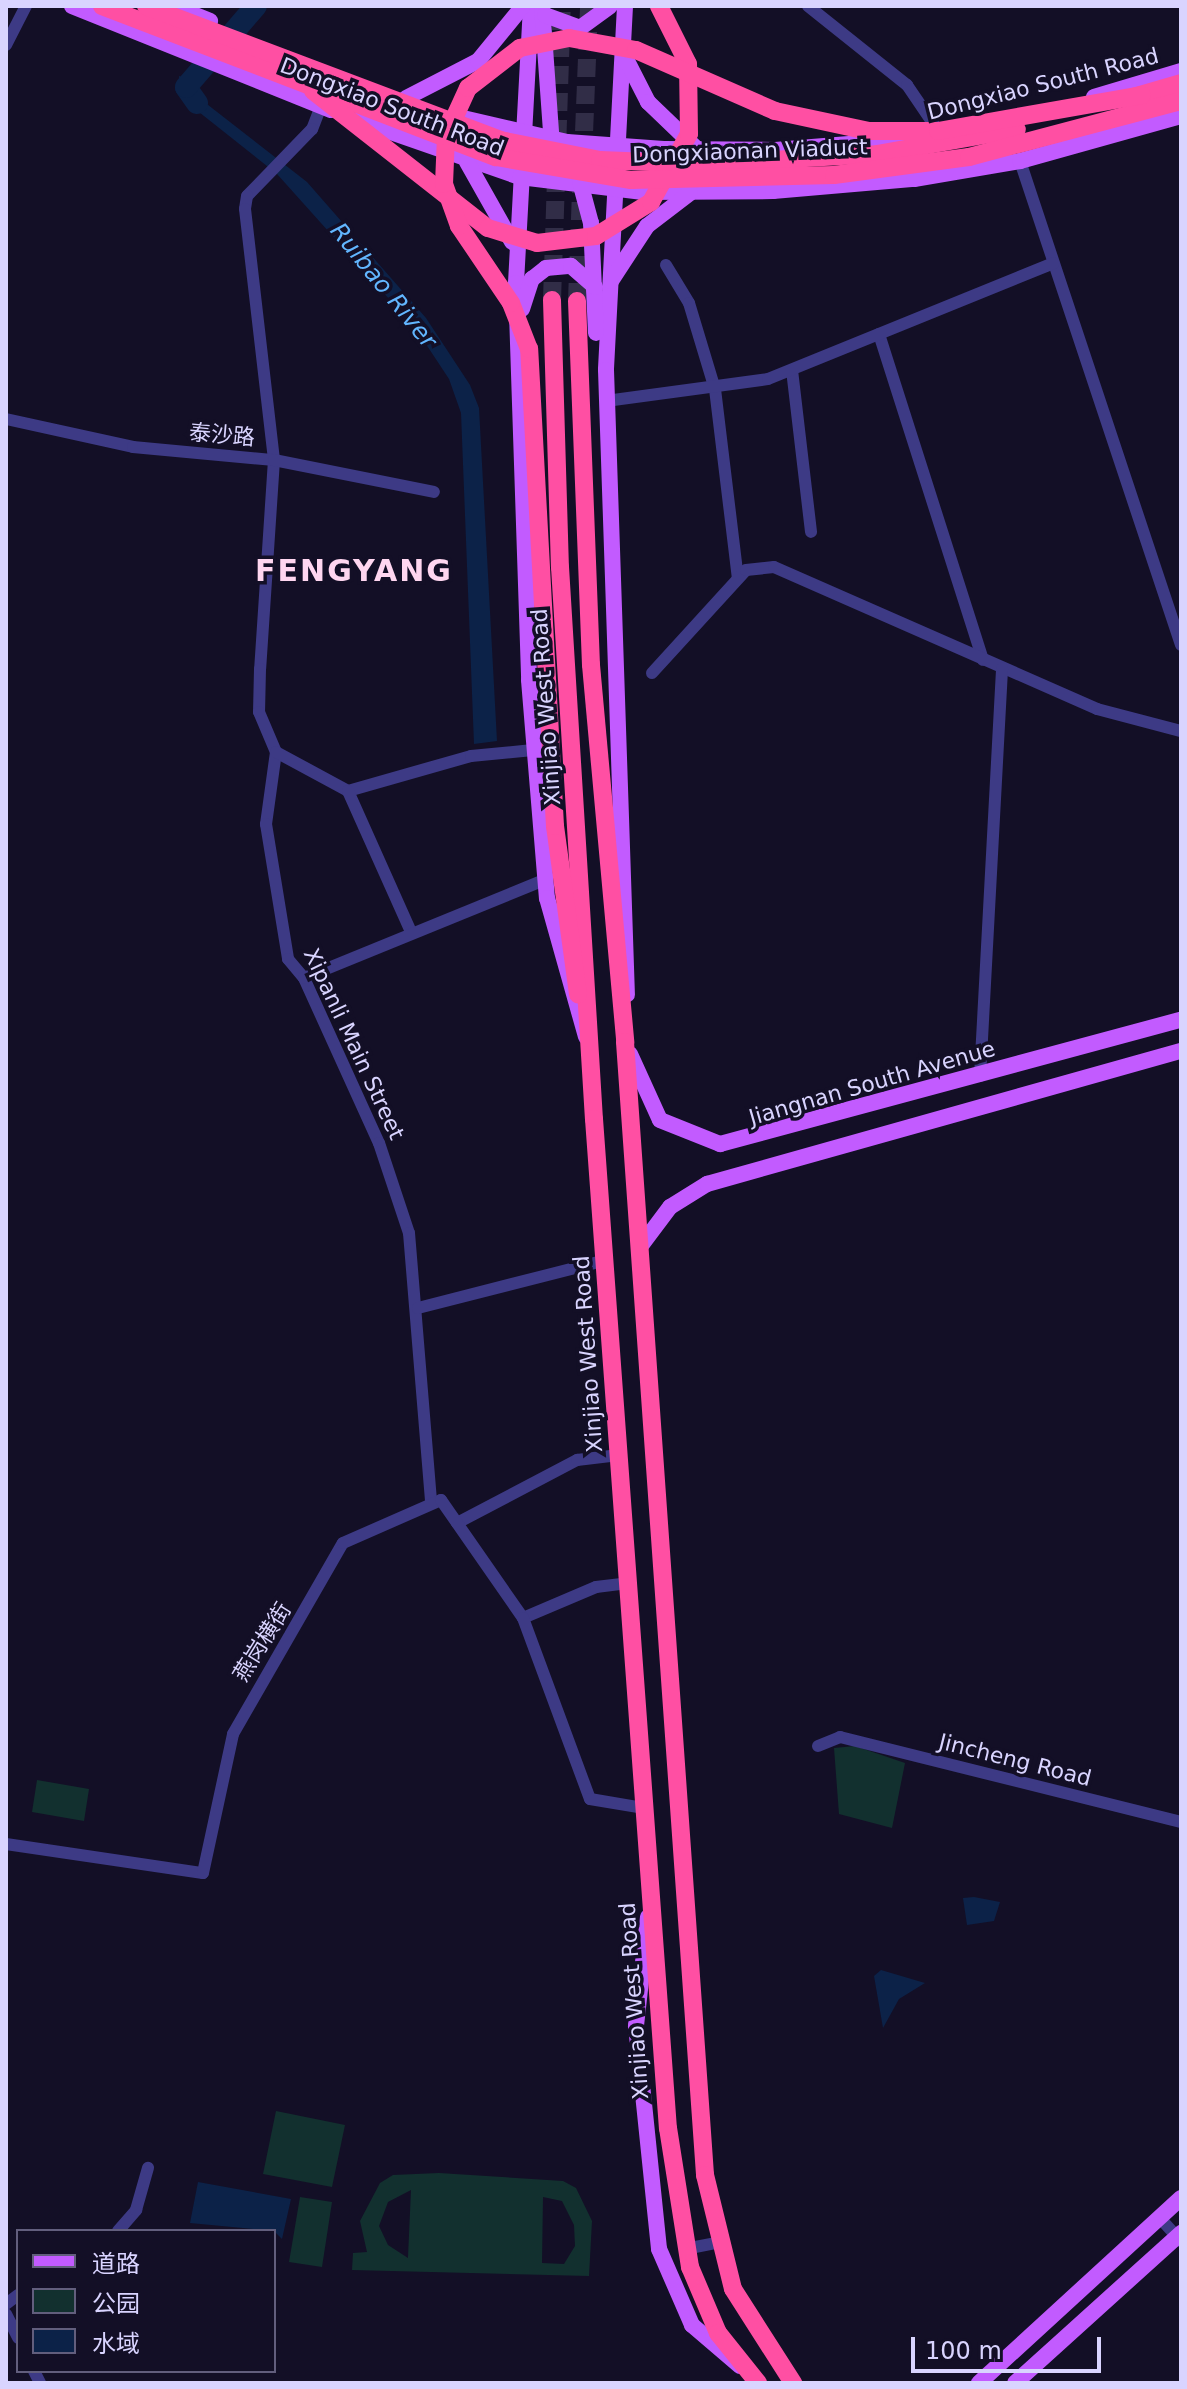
<!DOCTYPE html>
<html>
<head>
<meta charset="utf-8">
<style>
  body { margin:0 }
  #map { position:relative; width:1187px; height:2389px; overflow:hidden; background:#130f26; font-family:"DejaVu Sans","Noto Sans SC",sans-serif }
  div>[style] { position:absolute }
  .green>* { inset:0; background:#12302f }
  .water>* { inset:0; background:#0c2248 }
  .river>* { height:22px; margin:-11px; padding:0 11px; transform-origin:11px; border-radius:11px; background:#0c2248 }
  .highway-tunnel>* { height:18px; margin-top:-9px; transform-origin:0; background:repeating-linear-gradient(90deg,#312d47 0 18px,transparent 0 27px) }
  .minor>* { height:12px; margin:-6px; padding:0 6px; transform-origin:6px; border-radius:6px; background:#3d3a85 }
  .major>* { height:16px; margin:-8px; padding:0 8px; transform-origin:8px; border-radius:8px; background:#c25bff }
  .highway>* { height:18px; margin:-9px; padding:0 9px; transform-origin:9px; border-radius:9px; background:#ff4fa3 }
  .highway-bridge>* { height:18px; margin:-9px; padding:0 9px; transform-origin:9px; border-radius:9px; background:#ff4fa3 }
  span { translate:-50% -50%; white-space:nowrap; text-align:center; line-height:1.15; -webkit-text-stroke:7px #130f26; paint-order:stroke }
  .street-label { font-size:22px; color:#d9d4ff }
  .water-label { font-size:24px; color:#62b6ff; font-style:italic }
  .district-label { font-size:30px; color:#ffd6f0; font-weight:700; letter-spacing:2px }
  .frame { position:absolute; inset:0; border:8px solid #d9d4ff; pointer-events:none }
  .legend { position:absolute; left:16px; top:2229px; width:260px; height:144px; box-sizing:border-box; background:#130f26; border:2px solid #625e7d; margin:0; padding:10px 14px; list-style:none; font-size:24px; color:#d9d4ff }
  .legend li { display:flex; align-items:center; gap:16px; height:40px }
  .legend b { width:40px; border:2px solid #625e7d }
  .scale { position:absolute; left:911px; top:2337px; width:190px; height:36px; box-sizing:border-box; border:4px solid #d9d4ff; border-top:0; padding-left:10px; font-size:24px; line-height:28px; white-space:nowrap; color:#d9d4ff; -webkit-text-stroke:6px #130f26; paint-order:stroke }
</style>
</head>
<body>
<div id="map">
  <div class="green">
    <div style="clip-path:polygon(855px 1746px,905px 1763px,892px 1828px,839px 1814px,834px 1748px)"></div>
    <div style="clip-path:polygon(37px 1780px,89px 1789px,84px 1821px,32px 1812px)"></div>
    <div style="clip-path:polygon(276px 2111px,345px 2125px,332px 2187px,263px 2174px)"></div>
    <div style="clip-path:polygon(evenodd,439px 2173px,563px 2181px,576px 2188px,592px 2221px,589px 2276px,352px 2270px,353px 2253px,367px 2252px,360px 2221px,380px 2183px,393px 2175px,439px 2173px,411px 2190px,408px 2257px,408px 2258px,388px 2245px,379px 2226px,388px 2202px,411px 2190px,439px 2173px,543px 2197px,562px 2201px,574px 2225px,575px 2246px,564px 2264px,542px 2263px,543px 2197px)"></div>
    <div style="clip-path:polygon(300px 2197px,332px 2202px,322px 2267px,289px 2262px)"></div>
  </div>
  <div class="water">
    <div style="clip-path:polygon(179px 76px,198px 83px,194px 94px,307px 182px,426px 318px,470px 385px,479px 408px,497px 741px,474px 744px,461px 413px,449px 379px,416px 329px,277px 174px,180px 97px)"></div>
    <div style="clip-path:polygon(974px 1897px,1000px 1902px,994px 1921px,967px 1925px,963px 1898px)"></div>
    <div style="clip-path:polygon(881px 1970px,925px 1983px,899px 1999px,883px 2028px,874px 1976px)"></div>
    <div style="clip-path:polygon(198px 2182px,291px 2199px,282px 2239px,274px 2231px,190px 2223px)"></div>
  </div>
  <div class="river">
    <div style="left:197px;top:103px;width:19px;rotate:-125deg"></div>
    <div style="left:186px;top:87px;width:107px;rotate:-49.2deg"></div>
  </div>
  <div class="highway-tunnel">
    <div style="left:583px;top:158px;width:152px;rotate:-87.7deg"></div>
    <div style="left:552px;top:300px;width:294px;rotate:-88.1deg"></div>
    <div style="left:577px;top:301px;width:109px;rotate:-87.9deg"></div>
  </div>
  <div class="minor">
    <div style="left:808px;top:6px;width:127px;rotate:38.6deg"></div>
    <div style="left:907px;top:85px;width:60px;rotate:55.8deg"></div>
    <div style="left:6px;top:45px;width:44px;rotate:-62.9deg"></div>
    <div style="left:321px;top:106px;width:25px;rotate:111deg"></div>
    <div style="left:312px;top:129px;width:93px;rotate:134.1deg"></div>
    <div style="left:247px;top:196px;width:13px;rotate:99deg"></div>
    <div style="left:245px;top:209px;width:253px;rotate:83.4deg"></div>
    <div style="left:274px;top:460px;width:209px;rotate:93.8deg"></div>
    <div style="left:260px;top:669px;width:43px;rotate:91.3deg"></div>
    <div style="left:259px;top:712px;width:43px;rotate:67deg"></div>
    <div style="left:276px;top:752px;width:73px;rotate:97.9deg"></div>
    <div style="left:266px;top:824px;width:137px;rotate:80.7deg"></div>
    <div style="left:288px;top:959px;width:25px;rotate:50deg"></div>
    <div style="left:304px;top:978px;width:181px;rotate:65.6deg"></div>
    <div style="left:379px;top:1143px;width:95px;rotate:71.6deg"></div>
    <div style="left:409px;top:1233px;width:270px;rotate:85.3deg"></div>
    <div style="left:1020px;top:161px;width:510px;rotate:71.6deg"></div>
    <div style="left:666px;top:265px;width:44px;rotate:58.8deg"></div>
    <div style="left:689px;top:303px;width:90px;rotate:73.2deg"></div>
    <div style="left:715px;top:389px;width:190px;rotate:83.1deg"></div>
    <div style="left:879px;top:334px;width:342px;rotate:72.3deg"></div>
    <div style="left:792px;top:370px;width:163px;rotate:83.3deg"></div>
    <div style="left:606px;top:401px;width:163px;rotate:-7.7deg"></div>
    <div style="left:768px;top:379px;width:308px;rotate:-22.1deg"></div>
    <div style="left:6px;top:419px;width:130px;rotate:12.4deg"></div>
    <div style="left:133px;top:447px;width:142px;rotate:5.3deg"></div>
    <div style="left:274px;top:460px;width:163px;rotate:11.3deg"></div>
    <div style="left:652px;top:673px;width:139px;rotate:-47.6deg"></div>
    <div style="left:746px;top:570px;width:28px;rotate:-6deg"></div>
    <div style="left:774px;top:567px;width:353px;rotate:23.7deg"></div>
    <div style="left:1097px;top:709px;width:87px;rotate:14.7deg"></div>
    <div style="left:276px;top:752px;width:82px;rotate:28.4deg"></div>
    <div style="left:348px;top:791px;width:128px;rotate:-15.9deg"></div>
    <div style="left:471px;top:756px;width:62px;rotate:-5.5deg"></div>
    <div style="left:348px;top:791px;width:154px;rotate:65.9deg"></div>
    <div style="left:304px;top:978px;width:259px;rotate:-22.2deg"></div>
    <div style="left:980px;top:1076px;width:408px;rotate:-86.9deg"></div>
    <div style="left:418px;top:1308px;width:194px;rotate:-14.3deg"></div>
    <div style="left:457px;top:1523px;width:136px;rotate:-27.7deg"></div>
    <div style="left:577px;top:1460px;width:42px;rotate:-6.8deg"></div>
    <div style="left:523px;top:1618px;width:79px;rotate:-23deg"></div>
    <div style="left:596px;top:1587px;width:32px;rotate:-7deg"></div>
    <div style="left:818px;top:1746px;width:24px;rotate:-22deg"></div>
    <div style="left:840px;top:1737px;width:351px;rotate:14deg"></div>
    <div style="left:6px;top:1844px;width:199px;rotate:8.4deg"></div>
    <div style="left:203px;top:1873px;width:142px;rotate:-77.8deg"></div>
    <div style="left:233px;top:1734px;width:220px;rotate:-60.1deg"></div>
    <div style="left:343px;top:1543px;width:107px;rotate:-23.7deg"></div>
    <div style="left:441px;top:1500px;width:144px;rotate:55.2deg"></div>
    <div style="left:523px;top:1618px;width:193px;rotate:69.7deg"></div>
    <div style="left:590px;top:1799px;width:55px;rotate:9.5deg"></div>
    <div style="left:1160px;top:2218px;width:31px;rotate:48deg"></div>
    <div style="left:118px;top:2231px;width:28px;rotate:-49deg"></div>
    <div style="left:136px;top:2210px;width:44px;rotate:-74.1deg"></div>
    <div style="left:685px;top:2249px;width:32px;rotate:-11deg"></div>
    <div style="left:6px;top:2304px;width:15px;rotate:-37deg"></div>
    <div style="left:6px;top:2314px;width:27px;rotate:63deg"></div>
    <div style="left:34px;top:2371px;width:13px;rotate:63deg"></div>
  </div>
  <div class="major">
    <div style="left:72px;top:6px;width:279px;rotate:21.9deg"></div>
    <div style="left:173px;top:6px;width:40px;rotate:22deg"></div>
    <div style="left:531px;top:6px;width:277px;rotate:93.1deg"></div>
    <div style="left:516px;top:283px;width:397px;rotate:88.1deg"></div>
    <div style="left:529px;top:680px;width:219px;rotate:85.3deg"></div>
    <div style="left:547px;top:898px;width:144px;rotate:74.3deg"></div>
    <div style="left:542px;top:6px;width:140px;rotate:85.9deg"></div>
    <div style="left:625px;top:6px;width:364px;rotate:93deg"></div>
    <div style="left:606px;top:370px;width:625px;rotate:88.08deg"></div>
    <div style="left:545px;top:15px;width:37px;rotate:20deg"></div>
    <div style="left:580px;top:28px;width:37px;rotate:-36deg"></div>
    <div style="left:625px;top:57px;width:51px;rotate:62.9deg"></div>
    <div style="left:648px;top:102px;width:65px;rotate:43.8deg"></div>
    <div style="left:1094px;top:97px;width:91px;rotate:-16.6deg"></div>
    <div style="left:406px;top:98px;width:81px;rotate:-27.2deg"></div>
    <div style="left:478px;top:61px;width:71px;rotate:-50.7deg"></div>
    <div style="left:463px;top:118px;width:107px;rotate:13deg"></div>
    <div style="left:567px;top:142px;width:97px;rotate:4.1deg"></div>
    <div style="left:664px;top:149px;width:111px;rotate:0.5deg"></div>
    <div style="left:775px;top:150px;width:145px;rotate:-4.7deg"></div>
    <div style="left:356px;top:120px;width:174px;rotate:19.2deg"></div>
    <div style="left:520px;top:177px;width:124px;rotate:7deg"></div>
    <div style="left:643px;top:192px;width:130px;rotate:-0.4deg"></div>
    <div style="left:773px;top:191px;width:142px;rotate:-4.9deg"></div>
    <div style="left:914px;top:179px;width:108px;rotate:-9.6deg"></div>
    <div style="left:1020px;top:161px;width:167px;rotate:-15.6deg"></div>
    <div style="left:467px;top:162px;width:92px;rotate:60.6deg"></div>
    <div style="left:580px;top:182px;width:42px;rotate:75deg"></div>
    <div style="left:591px;top:223px;width:110px;rotate:87.4deg"></div>
    <div style="left:611px;top:281px;width:66px;rotate:-56.8deg"></div>
    <div style="left:647px;top:226px;width:54px;rotate:-37.5deg"></div>
    <div style="left:522px;top:309px;width:32px;rotate:-72deg"></div>
    <div style="left:532px;top:279px;width:18px;rotate:-38deg"></div>
    <div style="left:546px;top:268px;width:25px;rotate:-5deg"></div>
    <div style="left:571px;top:266px;width:32px;rotate:41deg"></div>
    <div style="left:630px;top:1054px;width:72px;rotate:65.6deg"></div>
    <div style="left:660px;top:1120px;width:65px;rotate:21.8deg"></div>
    <div style="left:720px;top:1144px;width:477px;rotate:-15.1deg"></div>
    <div style="left:640px;top:1247px;width:50px;rotate:-53.1deg"></div>
    <div style="left:670px;top:1207px;width:44px;rotate:-31.9deg"></div>
    <div style="left:707px;top:1184px;width:492px;rotate:-15.7deg"></div>
    <div style="left:648px;top:1917px;width:110px;rotate:96.3deg"></div>
    <div style="left:636px;top:2026px;width:224px;rotate:84.1deg"></div>
    <div style="left:659px;top:2249px;width:83px;rotate:66.5deg"></div>
    <div style="left:692px;top:2325px;width:63px;rotate:40.5deg"></div>
    <div style="left:979px;top:2383px;width:274px;rotate:-42.5deg"></div>
    <div style="left:1015px;top:2383px;width:224px;rotate:-42.1deg"></div>
  </div>
  <div class="highway">
    <div style="left:102px;top:6px;width:422px;rotate:21deg"></div>
    <div style="left:146px;top:6px;width:379px;rotate:20.7deg"></div>
    <div style="left:552px;top:300px;width:267px;rotate:88.3deg"></div>
    <div style="left:560px;top:567px;width:553px;rotate:86.48deg"></div>
    <div style="left:594px;top:1119px;width:1012px;rotate:85.81deg"></div>
    <div style="left:668px;top:2128px;width:141px;rotate:81deg"></div>
    <div style="left:690px;top:2267px;width:72px;rotate:67deg"></div>
    <div style="left:718px;top:2333px;width:64px;rotate:51.3deg"></div>
    <div style="left:577px;top:301px;width:364px;rotate:87.8deg"></div>
    <div style="left:591px;top:665px;width:379px;rotate:84.8deg"></div>
    <div style="left:625px;top:1042px;width:1136px;rotate:85.96deg"></div>
    <div style="left:705px;top:2175px;width:117px;rotate:76.2deg"></div>
    <div style="left:733px;top:2289px;width:112px;rotate:57.4deg"></div>
    <div style="left:555px;top:826px;width:170px;rotate:82.2deg"></div>
  </div>
  <div class="highway-bridge">
    <div style="left:313px;top:91px;width:222px;rotate:38.1deg"></div>
    <div style="left:488px;top:228px;width:51px;rotate:17deg"></div>
    <div style="left:537px;top:243px;width:59px;rotate:-6.8deg"></div>
    <div style="left:596px;top:236px;width:65px;rotate:-31.7deg"></div>
    <div style="left:651px;top:202px;width:78px;rotate:-60.8deg"></div>
    <div style="left:689px;top:134px;width:70px;rotate:-90.8deg"></div>
    <div style="left:688px;top:64px;width:65px;rotate:-116.6deg"></div>
    <div style="left:1130px;top:98px;width:53px;rotate:-16.4deg"></div>
    <div style="left:500px;top:140px;width:102px;rotate:11.3deg"></div>
    <div style="left:600px;top:160px;width:100px;rotate:2.3deg"></div>
    <div style="left:700px;top:164px;width:177px;rotate:-3.2deg"></div>
    <div style="left:877px;top:154px;width:142px;rotate:-10.1deg"></div>
    <div style="left:496px;top:157px;width:137px;rotate:9.7deg"></div>
    <div style="left:631px;top:180px;width:203px;rotate:-1.4deg"></div>
    <div style="left:834px;top:175px;width:136px;rotate:-7.6deg"></div>
    <div style="left:969px;top:157px;width:219px;rotate:-14.8deg"></div>
    <div style="left:555px;top:826px;width:478px;rotate:-93.1deg"></div>
    <div style="left:529px;top:349px;width:49px;rotate:-111.4deg"></div>
    <div style="left:511px;top:303px;width:93px;rotate:-124deg"></div>
    <div style="left:459px;top:226px;width:45px;rotate:-109.7deg"></div>
    <div style="left:444px;top:184px;width:48px;rotate:-87.6deg"></div>
    <div style="left:446px;top:136px;width:53px;rotate:-65.4deg"></div>
    <div style="left:468px;top:88px;width:66px;rotate:-37.6deg"></div>
    <div style="left:520px;top:48px;width:50px;rotate:-11.5deg"></div>
    <div style="left:569px;top:38px;width:68px;rotate:10.2deg"></div>
    <div style="left:636px;top:50px;width:152px;rotate:23.7deg"></div>
    <div style="left:775px;top:111px;width:95px;rotate:12.1deg"></div>
    <div style="left:868px;top:131px;width:70px"></div>
    <div style="left:938px;top:131px;width:207px;rotate:-10deg"></div>
  </div>
  <div class="street-label">
    <span style="left:1043px;top:84px;rotate:-14deg">Dongxiao South Road</span>
    <span style="left:392px;top:107px;rotate:21deg">Dongxiao South Road</span>
    <span style="left:750px;top:151px;rotate:-2deg">Dongxiaonan Viaduct</span>
    <span style="left:222px;top:435px;rotate:5deg">泰沙路</span>
    <span style="left:546px;top:707px;rotate:-94deg">Xinjiao West Road</span>
    <span style="left:354px;top:1044px;rotate:65deg">Xipanli Main Street</span>
    <span style="left:872px;top:1083px;rotate:-16deg">Jiangnan South Avenue</span>
    <span style="left:588px;top:1354px;rotate:-94deg">Xinjiao West Road</span>
    <span style="left:262px;top:1642px;rotate:-58deg">燕岗横街</span>
    <span style="left:1015px;top:1760px;rotate:14deg">Jincheng Road</span>
    <span style="left:634px;top:2001px;rotate:-94deg">Xinjiao West Road</span>
  </div>
  <div class="water-label">
    <span style="left:383px;top:286px;rotate:51deg">Ruibao River</span>
  </div>
  <div class="district-label">
    <span style="left:354px;top:571px">FENGYANG</span>
  </div>
  <div class="frame"></div>
  <ul class="legend">
  <li><b style="height:10px;background:#c25bff"></b>道路</li>
  <li><b style="height:22px;background:#12302f"></b>公园</li>
  <li><b style="height:22px;background:#0c2248"></b>水域</li>
  </ul>
  <div class="scale">100 m</div>
</div>
</body>
</html>
